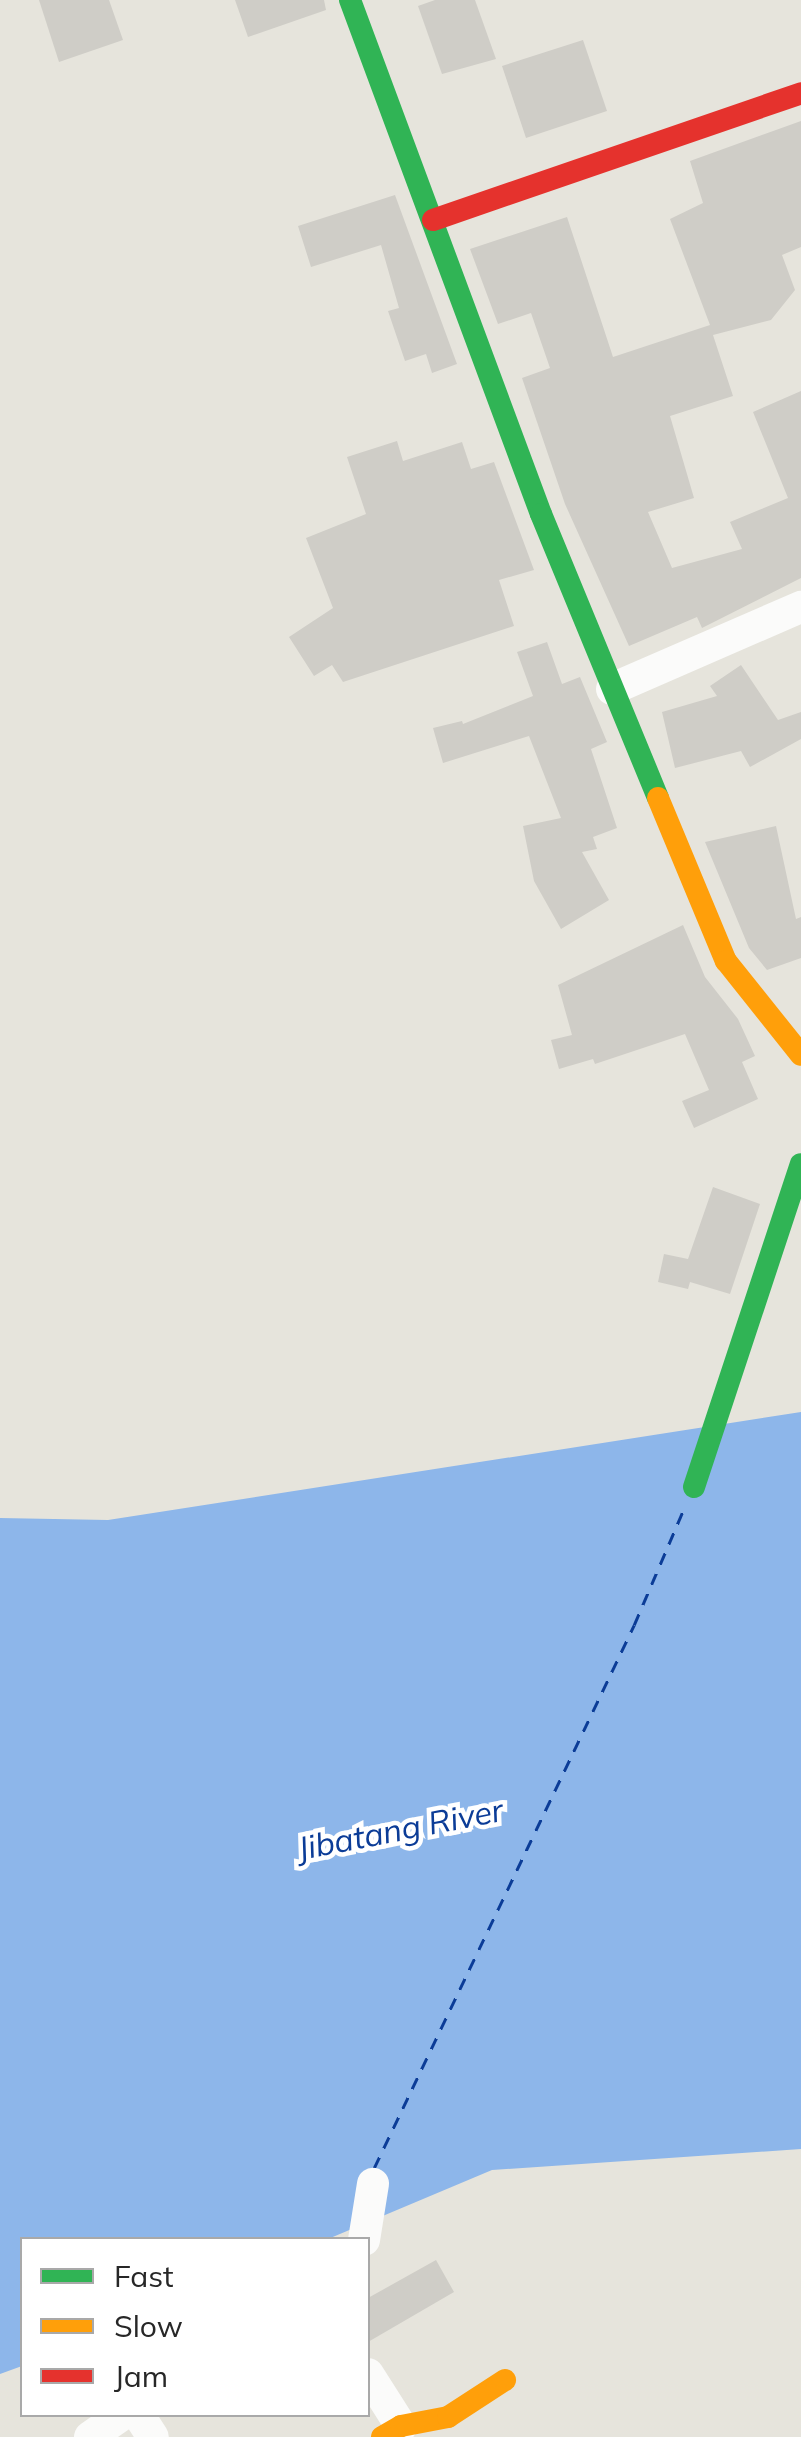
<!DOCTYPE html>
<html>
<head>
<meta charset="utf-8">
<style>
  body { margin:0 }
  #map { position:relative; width:801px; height:2437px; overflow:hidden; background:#e6e4dc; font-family:Mulish,sans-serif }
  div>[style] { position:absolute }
  .water>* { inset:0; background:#8db6ea }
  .ferry>* { height:2.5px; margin-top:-1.25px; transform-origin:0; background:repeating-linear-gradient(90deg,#0b3c97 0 12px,transparent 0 22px) }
  .building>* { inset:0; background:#cfcdc7 }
  .street>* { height:32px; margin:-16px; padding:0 16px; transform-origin:16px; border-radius:16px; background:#fbfbfa }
  .fast>* { height:22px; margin:-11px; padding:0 11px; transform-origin:11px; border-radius:11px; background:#30b455 }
  .slow>* { height:22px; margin:-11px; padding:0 11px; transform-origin:11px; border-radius:11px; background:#ff9f0a }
  .jam>* { height:22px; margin:-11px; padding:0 11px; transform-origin:11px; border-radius:11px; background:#e5322d }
  span { translate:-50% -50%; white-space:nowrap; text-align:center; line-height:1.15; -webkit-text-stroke:9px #fff; paint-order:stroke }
  .water-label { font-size:32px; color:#0b3c97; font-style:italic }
  .legend { position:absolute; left:20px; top:2237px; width:350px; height:180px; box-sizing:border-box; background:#fff; border:2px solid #a9a9a9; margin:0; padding:12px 18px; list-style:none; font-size:30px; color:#272727 }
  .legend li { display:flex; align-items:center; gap:20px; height:50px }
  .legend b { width:50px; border:2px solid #a9a9a9 }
</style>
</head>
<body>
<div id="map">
  <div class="water">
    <div style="clip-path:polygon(801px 1412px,801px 2149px,492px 2170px,328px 2239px,22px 2240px,22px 2366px,0 2374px,0 1518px,108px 1520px)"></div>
  </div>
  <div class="ferry">
    <div style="left:374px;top:2168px;width:602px;rotate:-64.41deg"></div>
    <div style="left:634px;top:1625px;width:129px;rotate:-66.8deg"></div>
  </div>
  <div class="building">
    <div style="clip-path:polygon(39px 0,109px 0,123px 40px,59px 62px)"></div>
    <div style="clip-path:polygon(235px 0,324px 0,326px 10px,248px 37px)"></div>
    <div style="clip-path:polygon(435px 0,475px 0,496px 59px,442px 74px,418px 6px)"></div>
    <div style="clip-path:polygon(583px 40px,607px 111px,526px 138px,502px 66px)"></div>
    <div style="clip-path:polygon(801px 121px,801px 247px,782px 255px,795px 290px,771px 320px,713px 335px,733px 396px,670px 416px,694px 498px,648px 512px,672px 568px,742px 549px,730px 522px,788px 498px,753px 412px,801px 391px,801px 578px,702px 628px,697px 617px,629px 646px,565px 504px,522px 378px,550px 368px,531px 313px,498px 324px,470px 249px,567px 217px,613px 357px,710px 325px,670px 219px,703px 203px,690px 161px)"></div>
    <div style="clip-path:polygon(395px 195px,457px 364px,432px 373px,426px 354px,405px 361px,388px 311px,399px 308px,381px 245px,311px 267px,298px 226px)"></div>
    <div style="clip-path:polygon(397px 441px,403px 461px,462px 442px,471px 469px,494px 462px,534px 570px,499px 580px,514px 626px,343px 682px,332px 665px,314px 676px,289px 637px,333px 608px,306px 538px,366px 514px,347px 457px)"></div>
    <div style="clip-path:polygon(547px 642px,562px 684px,580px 677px,607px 742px,591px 749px,617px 828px,593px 837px,597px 849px,582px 852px,609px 900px,561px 929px,534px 881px,523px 826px,561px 818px,529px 736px,443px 763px,433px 728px,462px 721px,463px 724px,533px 696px,517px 652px)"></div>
    <div style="clip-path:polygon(741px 665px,778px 720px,801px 712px,801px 739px,750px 767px,741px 751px,675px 768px,662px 712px,717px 696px,710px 686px)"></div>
    <div style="clip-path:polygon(776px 826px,796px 919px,801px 917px,801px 958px,767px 970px,749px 948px,705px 842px)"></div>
    <div style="clip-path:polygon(683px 925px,705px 977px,738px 1019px,755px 1056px,742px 1062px,758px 1099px,694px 1128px,682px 1101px,709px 1090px,685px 1034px,595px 1064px,593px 1059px,559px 1069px,551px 1040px,572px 1035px,558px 985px)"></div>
    <div style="clip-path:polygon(713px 1187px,760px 1204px,730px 1294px,690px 1282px,688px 1289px,658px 1282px,664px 1254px,688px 1259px)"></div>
    <div style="clip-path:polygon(436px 2260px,454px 2292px,368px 2342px,368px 2298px)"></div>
  </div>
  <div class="street">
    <div style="left:612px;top:689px;width:206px;rotate:-23.5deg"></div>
    <div style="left:364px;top:2240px;width:57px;rotate:-80.9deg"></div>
    <div style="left:368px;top:2374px;width:62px;rotate:57.6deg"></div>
    <div style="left:138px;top:2414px;width:27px;rotate:57deg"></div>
    <div style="left:90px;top:2437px;width:40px;rotate:-34.9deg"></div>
  </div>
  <div class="fast">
    <div style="left:350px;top:0;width:548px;rotate:69.62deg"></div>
    <div style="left:541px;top:514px;width:307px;rotate:67.6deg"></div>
    <div style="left:694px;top:1487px;width:340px;rotate:-71.7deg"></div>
  </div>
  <div class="slow">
    <div style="left:658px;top:798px;width:177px;rotate:67.4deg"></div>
    <div style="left:726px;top:961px;width:120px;rotate:51.4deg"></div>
    <div style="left:382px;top:2437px;width:22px;rotate:-30deg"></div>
    <div style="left:401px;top:2426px;width:48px;rotate:-10.8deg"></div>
    <div style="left:448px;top:2417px;width:68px;rotate:-33deg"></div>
  </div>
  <div class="jam">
    <div style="left:433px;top:220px;width:389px;rotate:-19deg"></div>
  </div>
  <div class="water-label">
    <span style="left:400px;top:1829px;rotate:-11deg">Jibatang River</span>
  </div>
  <ul class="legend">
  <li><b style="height:12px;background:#30b455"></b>Fast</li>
  <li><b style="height:12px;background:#ff9f0a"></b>Slow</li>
  <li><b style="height:12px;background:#e5322d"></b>Jam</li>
  </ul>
</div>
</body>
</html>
